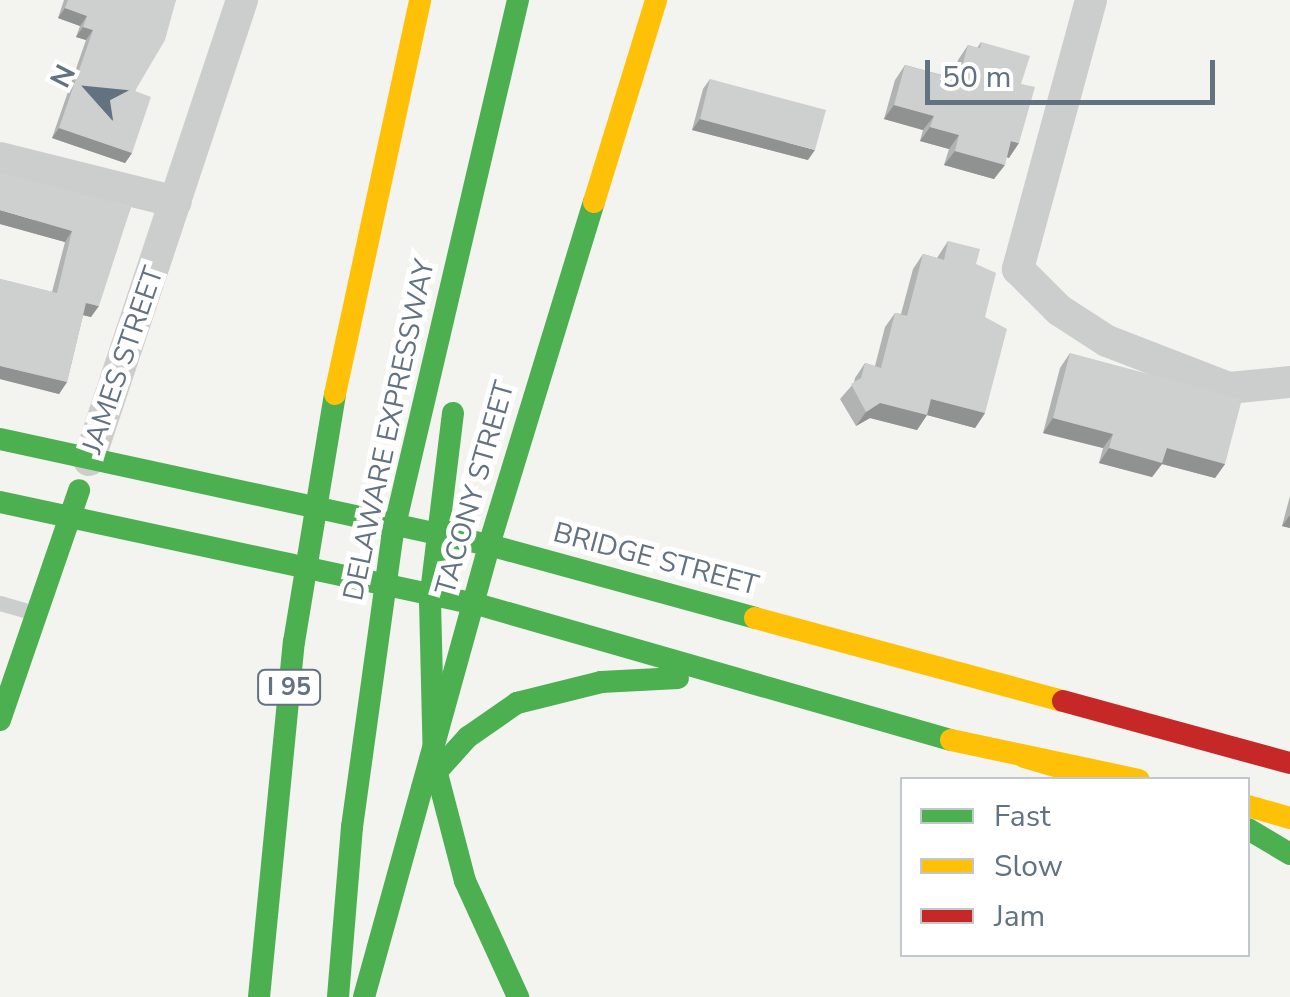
<!DOCTYPE html>
<html>
<head>
<meta charset="utf-8">
<style>
  body { margin:0 }
  #map { position:relative; width:1290px; height:997px; overflow:hidden; background:#f3f3f0; font-family:"Nunito Sans",sans-serif }
  div>[style] { position:absolute }
  .lane>* { height:15px; margin:-7.5px; padding:0 7.5px; transform-origin:7.5px; border-radius:7.5px; background:#cccdcd }
  .street>* { height:32px; margin:-16px; padding:0 16px; transform-origin:16px; border-radius:16px; background:#cccdcd }
  .fast>* { height:22px; margin:-11px; padding:0 11px; transform-origin:11px; border-radius:11px; background:#4caf50 }
  .slow>* { height:22px; margin:-11px; padding:0 11px; transform-origin:11px; border-radius:11px; background:#ffc107 }
  .jam>* { height:22px; margin:-11px; padding:0 11px; transform-origin:11px; border-radius:11px; background:#c62828 }
  .wall>* { inset:0; background:#b1b2b2 }
  .shaded-wall>* { inset:0; background:#909191 }
  .building>* { inset:0; background:#cecfcf }
  span { translate:-50% -50%; white-space:nowrap; text-align:center; line-height:1.15; -webkit-text-stroke:10px #fff; paint-order:stroke }
  .shield-label span { padding:2px 8px; background:#fff; border:2px solid; border-radius:8px; -webkit-text-stroke-width:0 }
  .shield-label { font-size:25px; color:#627281; font-weight:700 }
  .street-label { font-size:28px; color:#627281 }
  .legend { position:absolute; left:900px; top:777px; width:350px; height:180px; box-sizing:border-box; background:#fff; border:2px solid #c0c7cd; margin:0; padding:12px 18px; list-style:none; font-size:30px; color:#627281 }
  .legend li { display:flex; align-items:center; gap:20px; height:50px }
  .legend b { width:50px; border:2px solid #c0c7cd }
  .north { position:absolute; left:40px; top:40px; width:100px; height:100px; -webkit-text-stroke:8px #fff; paint-order:stroke; rotate:297deg; font-size:28px; font-weight:700; line-height:40px; text-align:center; color:#627281 }
  .north::after { content:''; display:block; margin:auto; width:35px; height:45px; background:#627281; clip-path:polygon(50% 0,100% 100%,50% 72%,0 100%) }
  .scale { position:absolute; left:925px; top:60px; width:290px; height:45px; box-sizing:border-box; border:5px solid #627281; border-top:0; padding-left:12px; font-size:30px; line-height:35px; white-space:nowrap; color:#627281; -webkit-text-stroke:8px #fff; paint-order:stroke }
</style>
</head>
<body>
<div id="map">
  <div class="lane">
    <div style="left:0;top:603px;width:36px;rotate:16deg"></div>
  </div>
  <div class="street">
    <div style="left:1091px;top:0;width:279px;rotate:105.2deg"></div>
    <div style="left:1018px;top:269px;width:58px;rotate:45deg"></div>
    <div style="left:1059px;top:310px;width:57px;rotate:32.9deg"></div>
    <div style="left:1107px;top:341px;width:131px;rotate:21.1deg"></div>
    <div style="left:1229px;top:388px;width:61px;rotate:-5.6deg"></div>
    <div style="left:0;top:158px;width:181px;rotate:14deg"></div>
    <div style="left:89px;top:460px;width:485px;rotate:-71.6deg"></div>
  </div>
  <div class="fast">
    <div style="left:453px;top:413px;width:189px;rotate:97deg"></div>
    <div style="left:430px;top:601px;width:161px;rotate:88.6deg"></div>
    <div style="left:434px;top:762px;width:123px;rotate:75.4deg"></div>
    <div style="left:465px;top:881px;width:128px;rotate:65.4deg"></div>
    <div style="left:0;top:439px;width:500px;rotate:12.23deg"></div>
    <div style="left:489px;top:545px;width:276px;rotate:15.3deg"></div>
    <div style="left:0;top:502px;width:484px;rotate:12.1deg"></div>
    <div style="left:473px;top:603px;width:497px;rotate:16deg"></div>
    <div style="left:0;top:720px;width:243px;rotate:-71deg"></div>
    <div style="left:422px;top:788px;width:69px;rotate:-48deg"></div>
    <div style="left:468px;top:737px;width:60px;rotate:-34.8deg"></div>
    <div style="left:517px;top:703px;width:87px;rotate:-14deg"></div>
    <div style="left:601px;top:682px;width:77px;rotate:-3deg"></div>
    <div style="left:1248px;top:829px;width:49px;rotate:30.8deg"></div>
    <div style="left:259px;top:997px;width:357px;rotate:-84.4deg"></div>
    <div style="left:294px;top:642px;width:251px;rotate:-80.6deg"></div>
    <div style="left:338px;top:997px;width:171px;rotate:-85.3deg"></div>
    <div style="left:352px;top:827px;width:292px;rotate:-82.1deg"></div>
    <div style="left:392px;top:538px;width:553px;rotate:-76.82deg"></div>
    <div style="left:364px;top:997px;width:469px;rotate:-74.5deg"></div>
    <div style="left:489px;top:545px;width:359px;rotate:-73deg"></div>
  </div>
  <div class="slow">
    <div style="left:594px;top:202px;width:211px;rotate:-72.9deg"></div>
    <div style="left:335px;top:394px;width:403px;rotate:-77.8deg"></div>
    <div style="left:755px;top:618px;width:319px;rotate:15.1deg"></div>
    <div style="left:951px;top:740px;width:192px;rotate:12deg"></div>
    <div style="left:1024px;top:757px;width:82px;rotate:16.2deg"></div>
    <div style="left:1248px;top:806px;width:44px;rotate:15.9deg"></div>
  </div>
  <div class="jam">
    <div style="left:1063px;top:701px;width:235px;rotate:15.3deg"></div>
  </div>
  <div class="wall">
    <div style="clip-path:polygon(64px 0,176px 0,135px 91px,132px 153px,125px 163px,52px 138px,86px 40px,76px 37px,80px 26px,58px 18px)"></div>
    <div style="clip-path:polygon(981px 42px,1021px 84px,1009px 158px,1007px 157px,994px 179px,944px 165px,949px 149px,920px 141px,923px 130px,884px 119px,895px 80px,905px 65px,953px 78px,958px 60px,968px 45px,977px 48px)"></div>
    <div style="clip-path:polygon(710px 79px,808px 160px,692px 130px,703px 89px)"></div>
    <div style="clip-path:polygon(131px 207px,91px 317px,83px 315px,67px 382px,59px 394px,0 379px,0 279px,52px 292px,65px 242px,0 224px)"></div>
    <div style="clip-path:polygon(948px 241px,976px 264px,985px 317px,985px 413px,975px 428px,927px 415px,917px 430px,870px 418px,856px 426px,840px 399px,854px 383px,855px 378px,865px 363px,875px 366px,885px 327px,895px 313px,901px 314px,913px 269px,923px 254px,937px 258px)"></div>
    <div style="clip-path:polygon(1070px 353px,1225px 464px,1215px 478px,1162px 464px,1152px 477px,1099px 463px,1103px 448px,1043px 433px,1060px 368px)"></div>
    <div style="clip-path:polygon(1290px 496px,1290px 528px,1282px 526px)"></div>
  </div>
  <div class="shaded-wall">
    <div style="clip-path:polygon(65px 8px,87px 16px,80px 26px,58px 18px)"></div>
    <div style="clip-path:polygon(83px 27px,93px 30px,86px 40px,76px 37px)"></div>
    <div style="clip-path:polygon(894px 105px,934px 116px,923px 130px,884px 119px)"></div>
    <div style="clip-path:polygon(700px 119px,815px 150px,808px 160px,692px 130px)"></div>
    <div style="clip-path:polygon(930px 127px,959px 135px,949px 149px,920px 141px)"></div>
    <div style="clip-path:polygon(59px 128px,132px 153px,125px 163px,52px 138px)"></div>
    <div style="clip-path:polygon(1011px 141px,1019px 143px,1009px 158px,1001px 155px)"></div>
    <div style="clip-path:polygon(955px 151px,1005px 165px,994px 179px,944px 165px)"></div>
    <div style="clip-path:polygon(0 210px,72px 231px,65px 242px,0 224px)"></div>
    <div style="clip-path:polygon(86px 303px,99px 306px,91px 317px,78px 314px)"></div>
    <div style="clip-path:polygon(0 366px,67px 382px,59px 394px,0 379px)"></div>
    <div style="clip-path:polygon(931px 399px,985px 413px,975px 428px,927px 415px,917px 430px,870px 418px,856px 426px,866px 412px,880px 403px)"></div>
    <div style="clip-path:polygon(1053px 418px,1113px 434px,1103px 448px,1043px 433px)"></div>
    <div style="clip-path:polygon(1109px 448px,1167px 448px,1225px 464px,1215px 478px,1162px 464px,1152px 477px,1099px 463px)"></div>
    <div style="clip-path:polygon(1290px 515px,1290px 528px,1282px 526px)"></div>
  </div>
  <div class="building">
    <div style="clip-path:polygon(68px 0,176px 0,165px 40px,135px 91px,151px 97px,132px 153px,59px 128px,93px 30px,83px 27px,87px 16px,65px 8px)"></div>
    <div style="clip-path:polygon(981px 42px,1030px 56px,1021px 84px,1035px 87px,1019px 143px,1011px 141px,1005px 165px,955px 151px,959px 135px,930px 127px,934px 116px,894px 105px,905px 65px,958px 80px,968px 45px,980px 48px)"></div>
    <div style="clip-path:polygon(710px 79px,826px 110px,815px 150px,700px 119px)"></div>
    <div style="clip-path:polygon(0 172px,131px 207px,99px 306px,86px 303px,67px 382px,0 366px,0 279px,57px 293px,72px 231px,0 210px)"></div>
    <div style="clip-path:polygon(948px 241px,980px 249px,976px 264px,996px 273px,985px 317px,1007px 329px,985px 413px,931px 399px,927px 415px,880px 403px,866px 412px,851px 384px,861px 378px,865px 363px,881px 368px,895px 313px,907px 316px,923px 254px,944px 260px)"></div>
    <div style="clip-path:polygon(1070px 353px,1242px 399px,1225px 464px,1167px 448px,1162px 463px,1109px 448px,1113px 434px,1053px 418px)"></div>
  </div>
  <div class="shield-label">
    <span style="left:289px;top:687px">I 95</span>
  </div>
  <div class="street-label">
    <span style="left:123px;top:360px;rotate:-71deg">JAMES STREET</span>
    <span style="left:389px;top:430px;rotate:-78deg">DELAWARE EXPRESSWAY</span>
    <span style="left:475px;top:488px;rotate:-74deg">TACONY STREET</span>
    <span style="left:656px;top:559px;rotate:15deg">BRIDGE STREET</span>
  </div>
  <ul class="legend">
  <li><b style="height:12px;background:#4caf50"></b>Fast</li>
  <li><b style="height:12px;background:#ffc107"></b>Slow</li>
  <li><b style="height:12px;background:#c62828"></b>Jam</li>
  </ul>
  <div class="north">N</div>
  <div class="scale">50 m</div>
</div>
</body>
</html>
